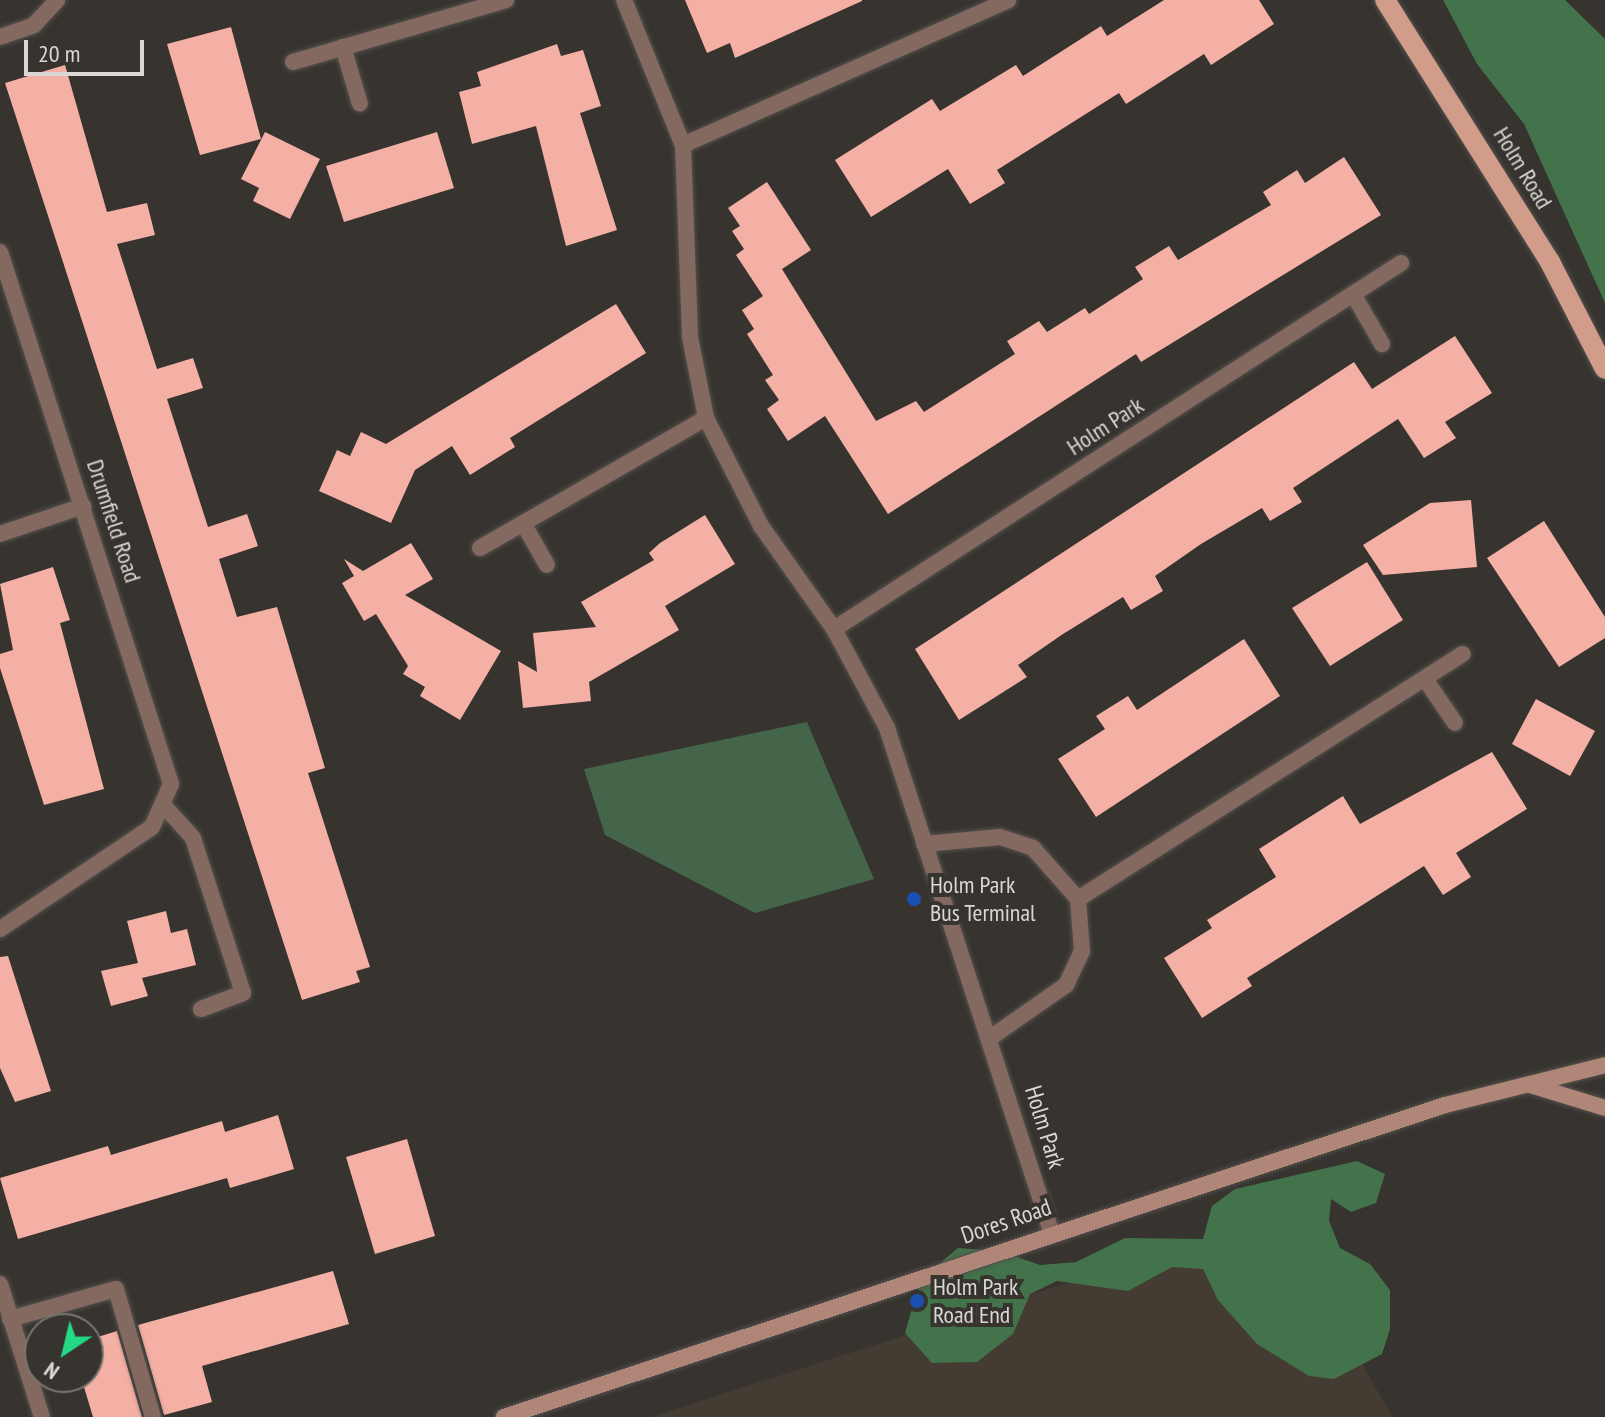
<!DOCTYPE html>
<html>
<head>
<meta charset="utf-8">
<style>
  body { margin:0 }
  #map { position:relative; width:1605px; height:1417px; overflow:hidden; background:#37332f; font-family:"PT Sans Narrow",sans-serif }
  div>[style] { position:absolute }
  .built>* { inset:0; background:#443b32 }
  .green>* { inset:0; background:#446549 }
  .forest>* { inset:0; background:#42734b }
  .building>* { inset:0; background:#f5b0a5 }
  .roads { filter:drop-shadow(0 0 2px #54514d) drop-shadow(0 0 2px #54514d) }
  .street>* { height:16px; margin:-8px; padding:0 8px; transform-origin:8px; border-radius:8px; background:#846960 }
  .secondary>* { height:16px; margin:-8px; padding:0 8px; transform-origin:8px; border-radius:8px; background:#b08678 }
  .primary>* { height:20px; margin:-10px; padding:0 10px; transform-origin:10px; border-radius:10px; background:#d29c8b }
  .dots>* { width:22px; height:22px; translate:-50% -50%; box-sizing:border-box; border:4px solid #37332f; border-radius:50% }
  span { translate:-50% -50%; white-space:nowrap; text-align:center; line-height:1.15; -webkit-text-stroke:8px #37332f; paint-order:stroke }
  .street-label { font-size:24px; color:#dad7d4 }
  .poi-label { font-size:24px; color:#dad7d4 }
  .left { translate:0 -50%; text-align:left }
  .north { position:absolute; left:24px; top:1313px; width:80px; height:80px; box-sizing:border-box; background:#37332f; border:2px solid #787571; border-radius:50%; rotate:215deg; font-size:22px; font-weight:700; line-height:32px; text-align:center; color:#dad7d4 }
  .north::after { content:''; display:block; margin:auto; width:28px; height:36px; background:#24d886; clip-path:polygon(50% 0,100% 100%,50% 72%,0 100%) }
  .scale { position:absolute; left:24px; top:40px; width:120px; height:36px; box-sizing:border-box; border:4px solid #dad7d4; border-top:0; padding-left:10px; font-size:24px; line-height:28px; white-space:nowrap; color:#dad7d4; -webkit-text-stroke:6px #37332f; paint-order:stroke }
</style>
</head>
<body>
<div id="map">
  <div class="built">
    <div style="clip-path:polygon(1275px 1216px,1393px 1417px,651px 1417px)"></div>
  </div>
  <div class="green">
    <div style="clip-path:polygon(807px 722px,874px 879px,755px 913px,605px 835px,584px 769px)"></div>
  </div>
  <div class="forest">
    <div style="clip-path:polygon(1443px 0,1565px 0,1605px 39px,1605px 303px,1524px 124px,1477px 64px)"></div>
    <div style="clip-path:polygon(1357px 1161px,1385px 1174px,1376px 1203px,1351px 1212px,1331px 1199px,1329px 1221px,1340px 1248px,1370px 1264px,1390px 1290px,1390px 1329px,1382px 1354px,1334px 1379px,1309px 1376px,1257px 1344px,1218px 1300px,1203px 1269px,1172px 1267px,1128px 1291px,1057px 1281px,1030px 1294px,1013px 1334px,977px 1362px,932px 1363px,905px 1333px,920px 1280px,958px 1248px,1000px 1251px,1040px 1265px,1076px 1262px,1125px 1238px,1203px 1239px,1212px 1206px,1235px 1189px)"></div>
  </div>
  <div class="building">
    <div style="clip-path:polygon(685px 0,862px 0,862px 1px,735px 58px,730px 43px,707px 53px)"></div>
    <div style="clip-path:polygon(1164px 0,1259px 0,1274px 24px,1211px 65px,1204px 54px,1126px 104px,1119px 93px,997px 170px,1005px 183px,970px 204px,948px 169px,871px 217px,835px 160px,932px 99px,940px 111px,1016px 65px,1023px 76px,1101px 26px,1107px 36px)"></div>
    <div style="clip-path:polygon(231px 27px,261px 139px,200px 155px,167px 44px)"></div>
    <div style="clip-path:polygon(557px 44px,561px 56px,583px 50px,601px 106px,580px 113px,617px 230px,566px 246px,536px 126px,472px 144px,459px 92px,481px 86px,477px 72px)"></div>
    <div style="clip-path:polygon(65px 65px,107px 212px,147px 203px,155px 235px,117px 244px,157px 369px,193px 358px,203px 388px,167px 399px,208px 527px,247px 514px,258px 546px,219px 559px,237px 617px,277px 607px,325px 768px,308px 773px,370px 967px,356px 971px,360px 982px,302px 1000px,5px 83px)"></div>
    <div style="clip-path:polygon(265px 132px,320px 159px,290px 219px,253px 201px,259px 188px,241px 179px)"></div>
    <div style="clip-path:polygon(437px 132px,454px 188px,344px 222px,326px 166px)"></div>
    <div style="clip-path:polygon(1344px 157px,1381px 215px,1141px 362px,1136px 354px,888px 514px,825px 416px,788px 441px,767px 409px,779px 400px,765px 380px,773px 375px,747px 334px,754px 329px,742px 310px,763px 296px,736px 255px,744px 249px,732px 231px,740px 226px,728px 208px,767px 182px,811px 250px,782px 269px,876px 421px,916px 401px,924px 412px,1015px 354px,1007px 341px,1039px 321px,1047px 332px,1085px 308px,1089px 314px,1143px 279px,1135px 267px,1169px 246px,1178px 260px,1271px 205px,1263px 192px,1297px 170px,1305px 183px)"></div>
    <div style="clip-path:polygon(616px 304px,646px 353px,510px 438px,515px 447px,470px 475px,452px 446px,415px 470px,391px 523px,319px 491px,337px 450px,350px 456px,361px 432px,386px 444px)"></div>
    <div style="clip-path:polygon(1455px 336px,1492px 393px,1445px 422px,1456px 438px,1424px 458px,1398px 419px,1293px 488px,1302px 502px,1270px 521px,1262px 508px,1201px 544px,1155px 576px,1163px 591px,1131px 610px,1123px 597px,1063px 634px,1018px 665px,1027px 677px,959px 720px,915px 649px,1354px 362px,1372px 389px)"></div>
    <div style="clip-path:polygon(1471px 500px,1477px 567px,1383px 575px,1363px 545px,1430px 503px)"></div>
    <div style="clip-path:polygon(705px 515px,735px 564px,665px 606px,679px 630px,589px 682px,591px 701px,523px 708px,518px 661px,537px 672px,533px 633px,596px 627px,581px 602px,654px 560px,649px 553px,660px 543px)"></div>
    <div style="clip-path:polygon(1544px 521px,1605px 617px,1605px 638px,1559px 667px,1487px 558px)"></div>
    <div style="clip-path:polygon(411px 543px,433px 579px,405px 595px,501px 651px,460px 720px,420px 696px,425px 687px,403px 674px,408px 666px,376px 614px,364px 621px,342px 583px,354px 576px,344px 559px,363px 571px)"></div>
    <div style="clip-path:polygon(1367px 562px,1403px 620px,1330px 666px,1292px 608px)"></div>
    <div style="clip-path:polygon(53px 567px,70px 620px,60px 623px,104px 789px,44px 805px,0 668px,0 654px,13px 650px,0 584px)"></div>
    <div style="clip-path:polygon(1244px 639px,1280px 696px,1096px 817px,1058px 759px,1105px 729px,1096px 716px,1128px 696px,1137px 710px)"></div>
    <div style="clip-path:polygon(1536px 699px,1595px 731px,1570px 776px,1512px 744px)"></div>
    <div style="clip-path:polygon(1492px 752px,1527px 809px,1456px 853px,1471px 877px,1443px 895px,1424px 866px,1247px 978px,1252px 986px,1202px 1018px,1164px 958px,1212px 928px,1207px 920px,1276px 877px,1259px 849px,1343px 796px,1360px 824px)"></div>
    <div style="clip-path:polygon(166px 911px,171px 933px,187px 929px,196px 965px,142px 978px,148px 996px,111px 1006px,101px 971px,138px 963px,127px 921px)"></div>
    <div style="clip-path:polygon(8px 956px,51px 1091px,15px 1102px,0 1068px,0 957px)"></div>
    <div style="clip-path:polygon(278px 1115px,294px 1169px,230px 1188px,227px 1178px,18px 1239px,0 1178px,108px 1146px,111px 1155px,222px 1121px,225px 1132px)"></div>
    <div style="clip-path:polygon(407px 1139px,435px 1236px,375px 1254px,346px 1157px)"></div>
    <div style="clip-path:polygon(333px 1271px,349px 1324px,202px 1366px,212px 1402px,164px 1415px,138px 1325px)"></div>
    <div style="clip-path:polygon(117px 1331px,142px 1417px,93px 1417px,81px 1377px,88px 1377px,88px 1340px)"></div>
  </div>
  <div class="roads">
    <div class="street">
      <div style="left:624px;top:0;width:157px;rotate:67.9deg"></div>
      <div style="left:683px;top:145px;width:192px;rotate:87.9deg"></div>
      <div style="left:690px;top:337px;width:83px;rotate:78.8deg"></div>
      <div style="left:706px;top:418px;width:121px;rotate:63deg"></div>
      <div style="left:761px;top:526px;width:126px;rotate:54.7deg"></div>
      <div style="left:834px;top:629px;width:112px;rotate:61.8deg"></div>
      <div style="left:887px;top:728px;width:529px;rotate:71.94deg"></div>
      <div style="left:0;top:37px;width:36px;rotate:-19deg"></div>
      <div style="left:34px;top:25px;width:34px;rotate:-47deg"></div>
      <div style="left:343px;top:47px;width:59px;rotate:73.4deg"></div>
      <div style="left:293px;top:62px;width:222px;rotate:-16.2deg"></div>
      <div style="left:683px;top:145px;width:356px;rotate:-24deg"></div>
      <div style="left:0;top:252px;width:559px;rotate:72.18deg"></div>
      <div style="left:171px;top:784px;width:47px;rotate:113.8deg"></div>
      <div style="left:152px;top:827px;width:183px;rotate:146.1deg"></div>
      <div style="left:1353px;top:294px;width:58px;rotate:59.9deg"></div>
      <div style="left:523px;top:523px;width:48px;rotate:60.3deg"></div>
      <div style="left:0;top:534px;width:88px;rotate:-18.6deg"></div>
      <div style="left:480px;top:548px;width:261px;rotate:-29.9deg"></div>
      <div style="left:834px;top:629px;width:675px;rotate:-32.84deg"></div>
      <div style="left:1425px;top:679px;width:53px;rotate:55.7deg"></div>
      <div style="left:166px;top:808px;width:40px;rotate:48deg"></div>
      <div style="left:193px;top:838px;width:163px;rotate:72.1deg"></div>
      <div style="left:243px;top:993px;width:45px;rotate:159.1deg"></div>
      <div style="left:924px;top:844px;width:76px;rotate:-5.3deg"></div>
      <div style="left:1000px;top:837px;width:35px;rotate:18deg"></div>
      <div style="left:1033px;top:848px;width:68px;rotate:48.6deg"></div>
      <div style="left:1078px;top:899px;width:52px;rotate:85.6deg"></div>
      <div style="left:1082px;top:951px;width:38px;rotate:115deg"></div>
      <div style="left:1066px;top:985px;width:93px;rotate:145.1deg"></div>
      <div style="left:1078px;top:899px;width:456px;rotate:-32.5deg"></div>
      <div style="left:0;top:1284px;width:139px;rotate:72.5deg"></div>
      <div style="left:10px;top:1319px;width:110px;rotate:-15.8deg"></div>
      <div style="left:116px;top:1289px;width:133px;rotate:73.9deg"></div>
    </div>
    <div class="secondary">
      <div style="left:1530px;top:1085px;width:78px;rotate:17deg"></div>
      <div style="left:504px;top:1417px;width:991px;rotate:-18.34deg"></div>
      <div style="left:1445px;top:1105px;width:165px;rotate:-14deg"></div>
    </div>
    <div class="primary">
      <div style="left:1385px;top:0;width:310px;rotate:57.8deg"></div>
      <div style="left:1550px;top:262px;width:120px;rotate:62.8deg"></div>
    </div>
  </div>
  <div class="dots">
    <div style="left:914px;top:899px;background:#1a4fb4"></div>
    <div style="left:917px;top:1301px;background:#1a4fb4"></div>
  </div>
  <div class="street-label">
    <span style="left:1523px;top:168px;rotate:59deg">Holm Road</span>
    <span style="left:1105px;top:426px;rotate:-33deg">Holm Park</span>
    <span style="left:114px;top:521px;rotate:72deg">Drumfield Road</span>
    <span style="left:1045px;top:1127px;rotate:73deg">Holm Park</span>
    <span style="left:1006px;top:1221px;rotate:-19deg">Dores Road</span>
  </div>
  <div class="poi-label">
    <span class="left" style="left:930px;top:899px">Holm Park<br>Bus Terminal</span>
    <span class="left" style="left:933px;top:1301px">Holm Park<br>Road End</span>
  </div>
  <div class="north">N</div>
  <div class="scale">20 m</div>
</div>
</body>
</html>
